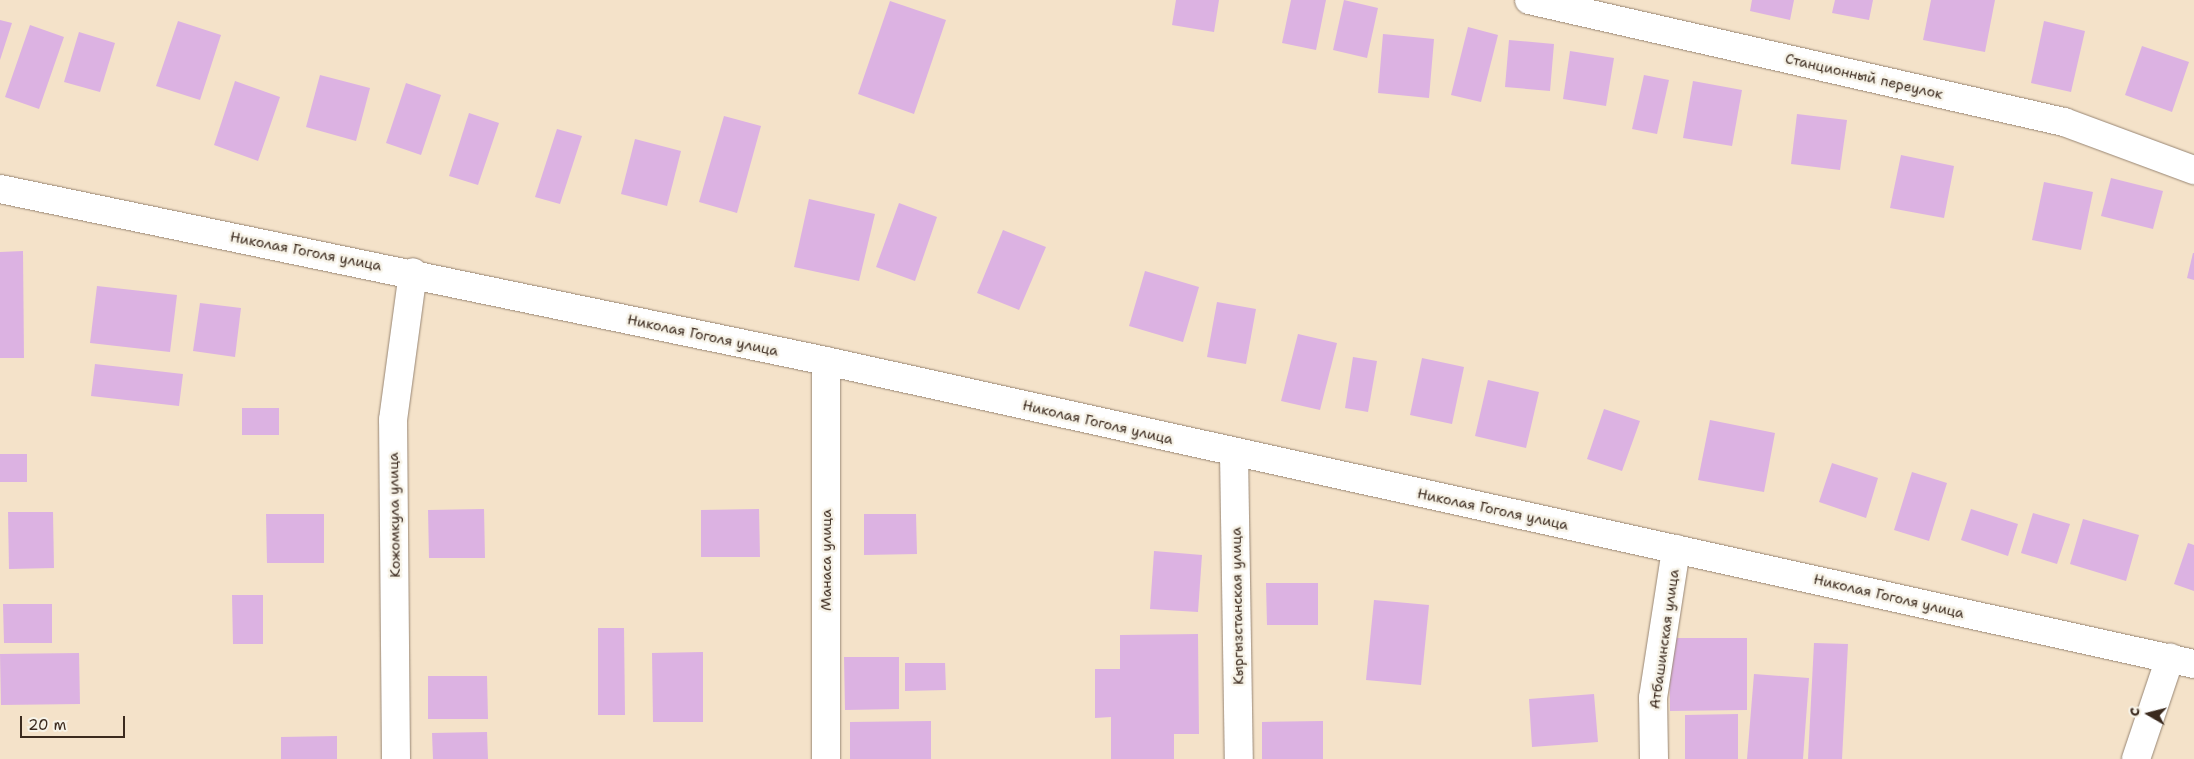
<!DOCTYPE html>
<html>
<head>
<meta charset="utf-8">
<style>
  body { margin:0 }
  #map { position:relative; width:2194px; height:759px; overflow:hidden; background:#f4e2c9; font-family:"Shantell Sans",sans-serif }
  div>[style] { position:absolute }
  .building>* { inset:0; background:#dcb2e2 }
  .roads { filter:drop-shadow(0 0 1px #988674) drop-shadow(0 0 1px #988674) }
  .street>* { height:28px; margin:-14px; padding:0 14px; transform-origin:14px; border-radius:14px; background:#fff }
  span { translate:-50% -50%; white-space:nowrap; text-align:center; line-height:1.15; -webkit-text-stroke:5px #f7f3e8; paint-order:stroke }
  .street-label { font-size:14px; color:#3b2a1e }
  .north { position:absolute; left:2124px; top:689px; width:50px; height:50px; -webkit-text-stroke:4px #f7f3e8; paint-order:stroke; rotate:278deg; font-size:14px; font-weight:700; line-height:20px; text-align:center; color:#3b2a1e }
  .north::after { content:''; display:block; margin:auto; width:18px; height:22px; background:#3b2a1e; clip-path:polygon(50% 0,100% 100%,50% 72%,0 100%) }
  .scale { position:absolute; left:20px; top:716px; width:105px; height:22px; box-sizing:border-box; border:2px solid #3b2a1e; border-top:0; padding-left:6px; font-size:15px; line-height:18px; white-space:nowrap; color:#3b2a1e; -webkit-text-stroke:4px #f7f3e8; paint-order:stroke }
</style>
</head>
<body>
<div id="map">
  <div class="building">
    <div style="clip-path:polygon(1176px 0,1219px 0,1214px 32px,1172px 25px)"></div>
    <div style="clip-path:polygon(1291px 0,1326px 0,1316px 50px,1282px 43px)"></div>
    <div style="clip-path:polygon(1344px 0,1378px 8px,1367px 58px,1333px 50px)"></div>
    <div style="clip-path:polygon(1752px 0,1794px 0,1790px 20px,1750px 11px)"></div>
    <div style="clip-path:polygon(1835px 0,1873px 0,1869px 20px,1832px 13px)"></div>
    <div style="clip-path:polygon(1931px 0,1995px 0,1985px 52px,1923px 40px)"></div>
    <div style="clip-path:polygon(890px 1px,946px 20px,914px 114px,858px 94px)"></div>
    <div style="clip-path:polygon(0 20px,12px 23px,0 60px)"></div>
    <div style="clip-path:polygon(178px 21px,221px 35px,200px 100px,156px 86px)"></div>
    <div style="clip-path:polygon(2044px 21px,2085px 31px,2071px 92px,2031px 83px)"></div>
    <div style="clip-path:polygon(30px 25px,64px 37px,39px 109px,5px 97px)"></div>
    <div style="clip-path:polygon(1468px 27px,1498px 35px,1481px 102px,1451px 95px)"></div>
    <div style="clip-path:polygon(79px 32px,115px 43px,100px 92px,64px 82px)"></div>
    <div style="clip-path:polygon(1383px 34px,1434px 39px,1429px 98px,1378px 93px)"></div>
    <div style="clip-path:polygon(1509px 40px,1554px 44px,1550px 91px,1505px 87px)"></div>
    <div style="clip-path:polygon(2142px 46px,2189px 62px,2172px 112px,2125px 95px)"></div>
    <div style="clip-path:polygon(1570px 51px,1614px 58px,1606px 106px,1563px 99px)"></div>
    <div style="clip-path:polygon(320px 75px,370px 88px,356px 141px,306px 127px)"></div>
    <div style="clip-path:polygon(1644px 75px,1669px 80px,1657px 134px,1632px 129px)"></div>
    <div style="clip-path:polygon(235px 81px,280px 97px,258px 161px,214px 145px)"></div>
    <div style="clip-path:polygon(1693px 81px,1742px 90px,1732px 146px,1683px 138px)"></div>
    <div style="clip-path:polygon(406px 83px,441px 95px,421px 155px,386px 143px)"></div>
    <div style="clip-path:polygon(469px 113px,499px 123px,478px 185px,449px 176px)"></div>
    <div style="clip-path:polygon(1797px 114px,1847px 120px,1840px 170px,1791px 164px)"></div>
    <div style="clip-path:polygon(724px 116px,761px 126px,737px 213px,699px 202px)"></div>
    <div style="clip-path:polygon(557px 129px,582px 136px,560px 204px,535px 197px)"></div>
    <div style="clip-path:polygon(635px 139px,681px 151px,667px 206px,621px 194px)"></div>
    <div style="clip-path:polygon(1901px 155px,1954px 166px,1944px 218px,1890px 208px)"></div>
    <div style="clip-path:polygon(2111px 178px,2163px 191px,2153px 229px,2101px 216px)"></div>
    <div style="clip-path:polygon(2044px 182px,2093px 192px,2081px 250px,2032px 240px)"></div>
    <div style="clip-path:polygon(809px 199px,875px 214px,859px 281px,794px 267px)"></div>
    <div style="clip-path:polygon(899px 203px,937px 217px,915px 281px,876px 267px)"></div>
    <div style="clip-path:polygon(1003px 230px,1046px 247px,1019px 310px,977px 293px)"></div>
    <div style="clip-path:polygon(23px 251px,24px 358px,0 358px,0 252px)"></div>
    <div style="clip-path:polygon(2193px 253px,2194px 253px,2194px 280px,2187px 278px)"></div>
    <div style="clip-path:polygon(1145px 271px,1199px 287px,1183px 342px,1129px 326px)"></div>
    <div style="clip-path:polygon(97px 286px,177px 295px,170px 352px,90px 343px)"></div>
    <div style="clip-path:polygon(1217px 302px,1256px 309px,1246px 364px,1207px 357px)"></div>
    <div style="clip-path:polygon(200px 303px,241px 308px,235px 357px,193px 351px)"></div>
    <div style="clip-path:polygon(1298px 334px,1337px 343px,1320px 410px,1281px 401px)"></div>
    <div style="clip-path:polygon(1353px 357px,1377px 361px,1368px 412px,1345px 408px)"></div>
    <div style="clip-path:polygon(1422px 358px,1464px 367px,1452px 424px,1410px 415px)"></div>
    <div style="clip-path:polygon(95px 364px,183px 374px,179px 406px,91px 396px)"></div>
    <div style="clip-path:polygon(1488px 380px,1539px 392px,1526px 448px,1475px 436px)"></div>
    <div style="clip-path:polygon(242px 408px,279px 408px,279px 435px,242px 435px)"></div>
    <div style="clip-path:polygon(1604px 409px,1640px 421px,1622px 471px,1587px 459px)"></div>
    <div style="clip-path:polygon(1710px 420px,1775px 433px,1764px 492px,1698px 480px)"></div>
    <div style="clip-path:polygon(0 454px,27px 454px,27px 482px,0 482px)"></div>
    <div style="clip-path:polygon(1832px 463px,1878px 478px,1866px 518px,1819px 502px)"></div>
    <div style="clip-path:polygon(1912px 472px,1947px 483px,1929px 541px,1894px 530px)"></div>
    <div style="clip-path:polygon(484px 509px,485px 558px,429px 558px,428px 510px)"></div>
    <div style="clip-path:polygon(759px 509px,760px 557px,701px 557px,701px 510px)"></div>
    <div style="clip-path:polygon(1971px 509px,2018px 524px,2008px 556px,1961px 540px)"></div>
    <div style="clip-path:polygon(8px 512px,53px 512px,54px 568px,9px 569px)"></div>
    <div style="clip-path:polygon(2033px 513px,2070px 524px,2057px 564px,2021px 553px)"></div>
    <div style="clip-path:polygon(266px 514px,324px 514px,324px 563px,267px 563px)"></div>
    <div style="clip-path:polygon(864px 514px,916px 514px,917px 554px,864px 555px)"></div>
    <div style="clip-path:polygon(2083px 519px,2139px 535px,2126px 581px,2070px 564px)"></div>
    <div style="clip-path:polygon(2188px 543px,2194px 545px,2194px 591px,2174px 584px)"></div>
    <div style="clip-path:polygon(1154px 551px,1202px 555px,1198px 612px,1150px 609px)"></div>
    <div style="clip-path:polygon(1266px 583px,1318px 583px,1318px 625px,1267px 625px)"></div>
    <div style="clip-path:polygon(232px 595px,263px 595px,263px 644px,233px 644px)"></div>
    <div style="clip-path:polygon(1374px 600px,1429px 605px,1421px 685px,1366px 680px)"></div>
    <div style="clip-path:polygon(3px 604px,52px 604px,52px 643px,4px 643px)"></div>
    <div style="clip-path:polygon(598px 628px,624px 628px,625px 715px,598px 715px)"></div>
    <div style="clip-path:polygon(1198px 634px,1199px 734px,1174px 734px,1174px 759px,1111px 759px,1111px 717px,1095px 718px,1095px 669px,1120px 669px,1120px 635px)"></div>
    <div style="clip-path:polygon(1669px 638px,1747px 638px,1747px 710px,1670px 711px)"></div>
    <div style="clip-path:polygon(1814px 643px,1848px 644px,1842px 759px,1808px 759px)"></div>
    <div style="clip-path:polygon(703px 652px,703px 722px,653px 722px,652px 653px)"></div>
    <div style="clip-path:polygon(79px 653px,80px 704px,1px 705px,0 654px)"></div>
    <div style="clip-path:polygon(844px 657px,899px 657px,899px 709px,845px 710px)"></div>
    <div style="clip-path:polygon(905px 663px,945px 663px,946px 690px,905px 691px)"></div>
    <div style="clip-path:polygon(1754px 674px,1809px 678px,1803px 759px,1747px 759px)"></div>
    <div style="clip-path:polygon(428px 676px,487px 676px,488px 719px,428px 719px)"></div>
    <div style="clip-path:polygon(1594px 694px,1598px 742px,1532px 747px,1529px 699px)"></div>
    <div style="clip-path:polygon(1738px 714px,1738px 759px,1685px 759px,1685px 715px)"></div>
    <div style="clip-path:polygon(931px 721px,931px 759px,850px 759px,850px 722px)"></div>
    <div style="clip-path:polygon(1323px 721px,1323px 759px,1262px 759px,1262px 722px)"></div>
    <div style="clip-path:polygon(487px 732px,488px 759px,433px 759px,432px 733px)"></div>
    <div style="clip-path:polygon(337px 736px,337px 759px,281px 759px,281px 737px)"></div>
  </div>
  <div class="roads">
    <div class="street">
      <div style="left:1529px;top:0;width:549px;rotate:12.85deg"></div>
      <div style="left:2064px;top:122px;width:139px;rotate:20.3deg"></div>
      <div style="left:0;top:189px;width:844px;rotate:11.76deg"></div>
      <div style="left:826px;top:361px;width:1401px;rotate:12.49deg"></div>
      <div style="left:826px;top:361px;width:398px;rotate:90deg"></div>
      <div style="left:1234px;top:453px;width:306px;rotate:89.1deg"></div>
      <div style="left:396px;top:759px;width:339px;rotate:-90.5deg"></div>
      <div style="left:393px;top:420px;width:149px;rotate:-82.3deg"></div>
      <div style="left:1654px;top:759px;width:61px;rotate:-90.9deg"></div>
      <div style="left:1653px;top:698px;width:151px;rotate:-81.2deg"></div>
      <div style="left:2136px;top:759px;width:107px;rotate:-71.4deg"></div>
    </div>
  </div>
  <div class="street-label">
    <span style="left:1864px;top:76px;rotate:13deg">Станционный переулок</span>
    <span style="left:306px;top:251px;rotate:11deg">Николая Гоголя улица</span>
    <span style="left:703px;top:335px;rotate:12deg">Николая Гоголя улица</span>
    <span style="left:1098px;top:422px;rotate:13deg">Николая Гоголя улица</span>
    <span style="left:1493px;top:509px;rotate:12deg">Николая Гоголя улица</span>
    <span style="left:394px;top:515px;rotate:-91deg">Кожомкула улица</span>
    <span style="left:826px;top:560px;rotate:-90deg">Манаса улица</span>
    <span style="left:1889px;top:596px;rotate:13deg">Николая Гоголя улица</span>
    <span style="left:1237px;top:606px;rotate:-91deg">Кыргызстанская улица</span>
    <span style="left:1664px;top:639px;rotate:-82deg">Атбашинская улица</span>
  </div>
  <div class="north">С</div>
  <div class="scale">20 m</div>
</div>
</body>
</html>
